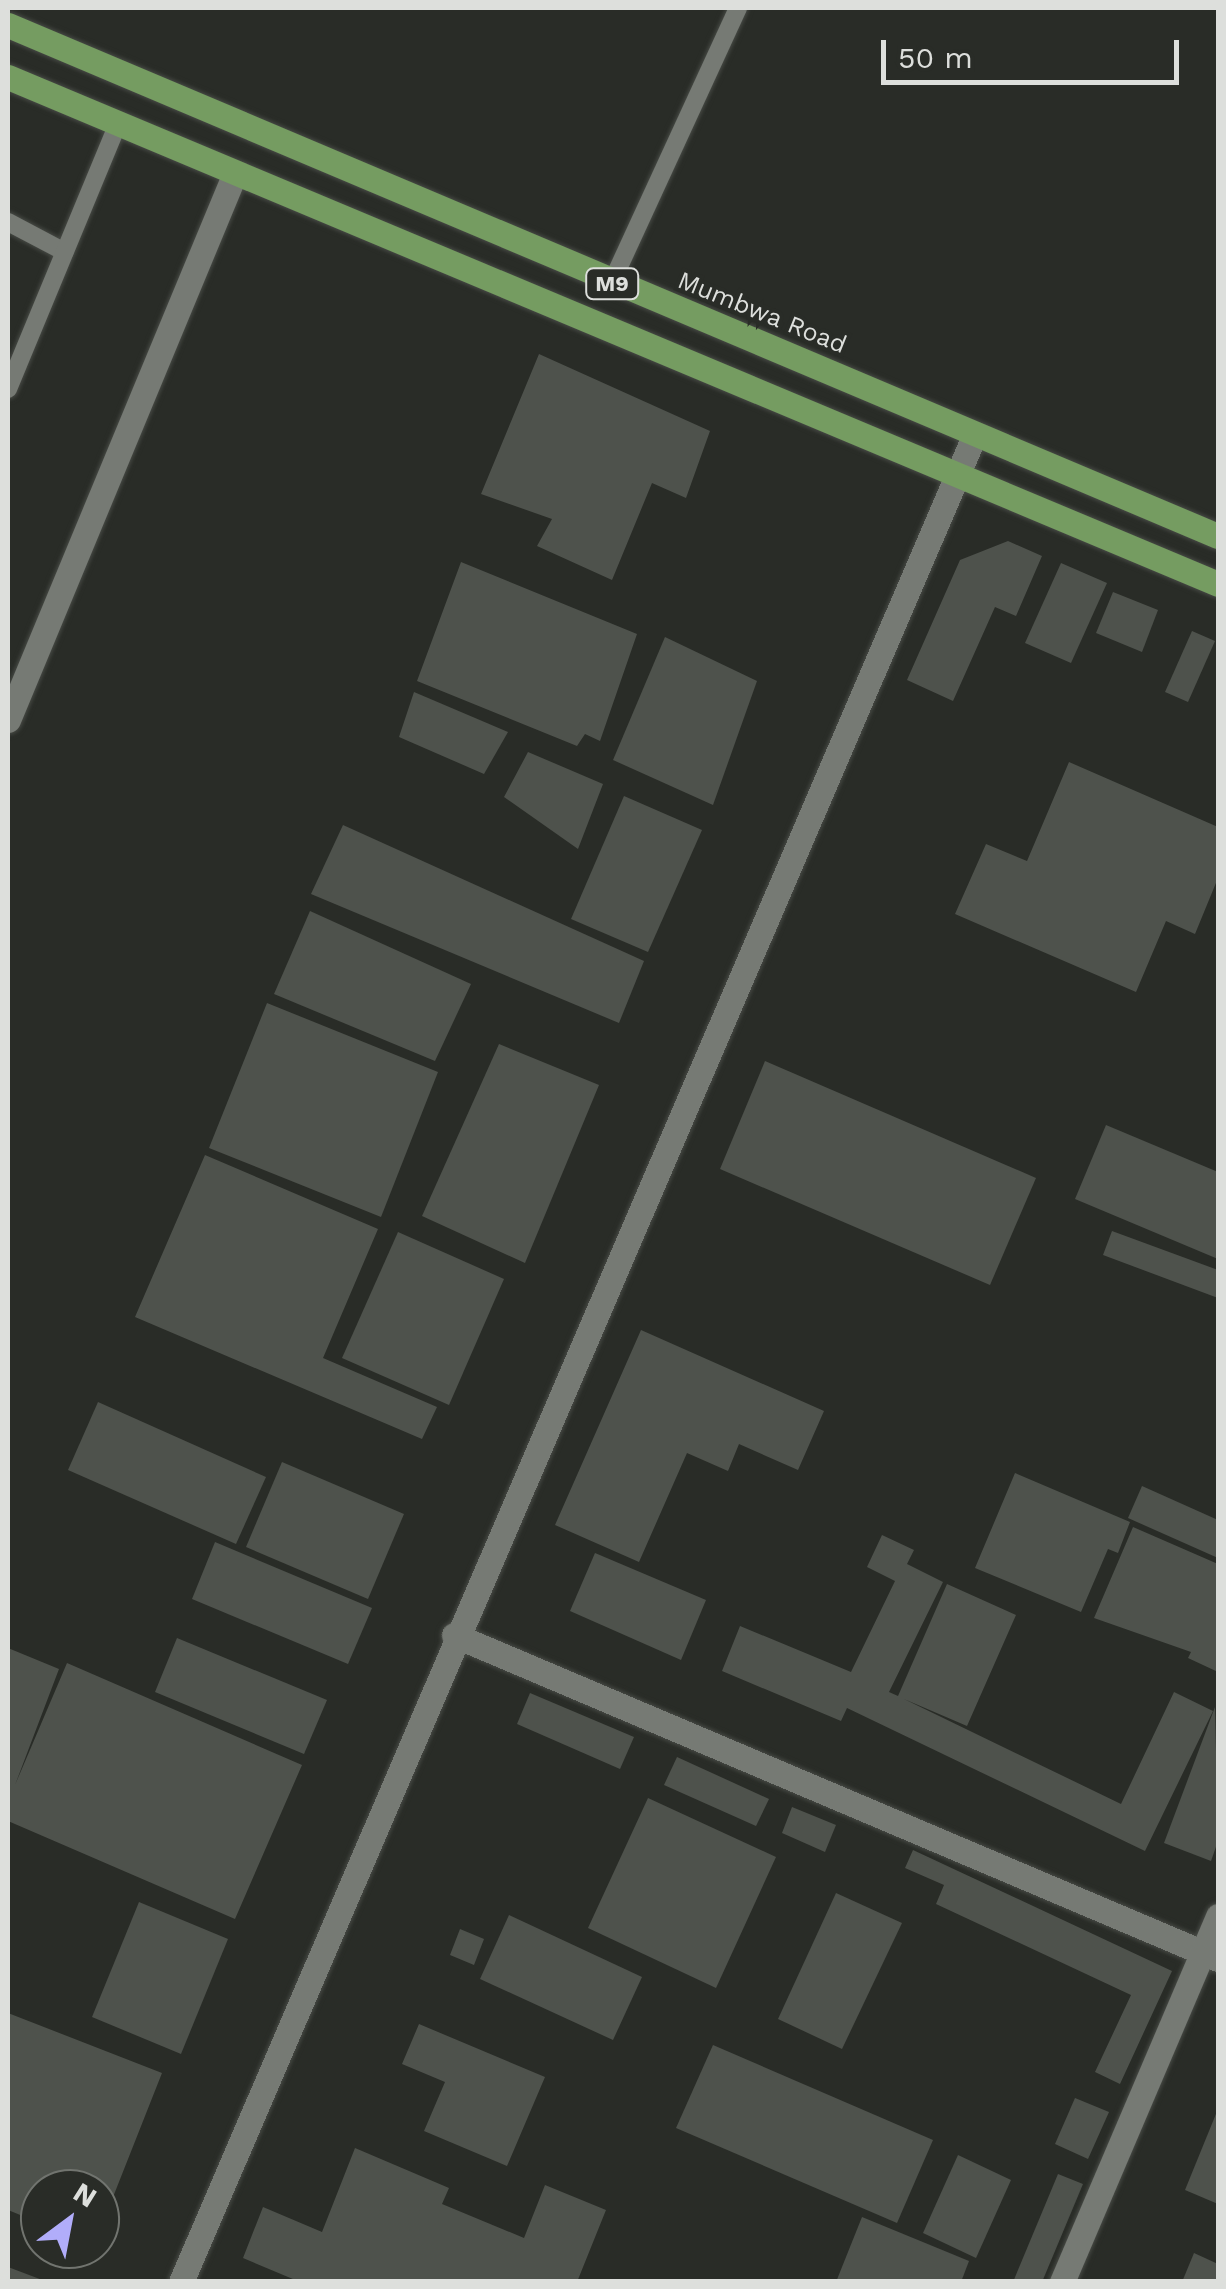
<!DOCTYPE html>
<html>
<head>
<meta charset="utf-8">
<style>
  body { margin:0 }
  #map { position:relative; width:1226px; height:2289px; overflow:hidden; background:#292c27; font-family:"Work Sans",sans-serif }
  div>[style] { position:absolute }
  .building>* { inset:0; background:#4e524c }
  .roads { filter:drop-shadow(0 0 2px #474a45) drop-shadow(0 0 2px #474a45) }
  .service>* { height:18px; margin:-9px; padding:0 9px; transform-origin:9px; border-radius:9px; background:#767a74 }
  .minor>* { height:25px; margin:-12.5px; padding:0 12.5px; transform-origin:12.5px; border-radius:12.5px; background:#767a74 }
  .primary>* { height:25px; margin:-12.5px; padding:0 12.5px; transform-origin:12.5px; border-radius:12.5px; background:#759c61 }
  span { translate:-50% -50%; white-space:nowrap; text-align:center; line-height:1.15; -webkit-text-stroke:8px #292c27; paint-order:stroke }
  .shield-label span { padding:2px 8px; background:#292c27; border:2px solid; border-radius:8px; -webkit-text-stroke-width:0 }
  .shield-label { font-size:22px; color:#dddfdc; font-weight:700 }
  .street-label { font-size:25px; color:#dddfdc }
  .frame { position:absolute; inset:0; border:10px solid #dddfdc; pointer-events:none }
  .north { position:absolute; left:20px; top:2169px; width:100px; height:100px; box-sizing:border-box; background:#292c27; border:2px solid #71746f; border-radius:50%; rotate:32deg; font-size:28px; font-weight:700; line-height:40px; text-align:center; color:#dddfdc }
  .north::after { content:''; display:block; margin:auto; width:35px; height:45px; background:#b1adfa; clip-path:polygon(50% 0,100% 100%,50% 72%,0 100%) }
  .scale { position:absolute; left:881px; top:40px; width:298px; height:45px; box-sizing:border-box; border:5px solid #dddfdc; border-top:0; padding-left:12px; font-size:30px; line-height:35px; white-space:nowrap; color:#dddfdc; -webkit-text-stroke:8px #292c27; paint-order:stroke }
</style>
</head>
<body>
<div id="map">
  <div class="building">
    <div style="clip-path:polygon(539px 354px,710px 431px,686px 498px,652px 483px,612px 580px,537px 546px,552px 519px,481px 494px)"></div>
    <div style="clip-path:polygon(1008px 541px,1042px 556px,1016px 616px,995px 607px,953px 701px,907px 680px,960px 560px)"></div>
    <div style="clip-path:polygon(461px 562px,637px 634px,600px 741px,585px 734px,577px 746px,417px 681px)"></div>
    <div style="clip-path:polygon(1061px 563px,1107px 583px,1071px 663px,1025px 643px)"></div>
    <div style="clip-path:polygon(1113px 592px,1158px 610px,1142px 652px,1096px 633px)"></div>
    <div style="clip-path:polygon(1192px 631px,1215px 641px,1188px 702px,1165px 692px)"></div>
    <div style="clip-path:polygon(665px 637px,757px 681px,713px 805px,613px 760px)"></div>
    <div style="clip-path:polygon(414px 692px,508px 732px,484px 774px,399px 737px)"></div>
    <div style="clip-path:polygon(528px 752px,603px 784px,578px 849px,504px 797px)"></div>
    <div style="clip-path:polygon(1069px 762px,1218px 827px,1218px 878px,1195px 934px,1166px 921px,1136px 992px,955px 914px,986px 844px,1027px 861px)"></div>
    <div style="clip-path:polygon(624px 796px,702px 830px,648px 952px,571px 919px)"></div>
    <div style="clip-path:polygon(343px 825px,644px 961px,619px 1023px,311px 894px)"></div>
    <div style="clip-path:polygon(310px 911px,471px 984px,435px 1061px,274px 994px)"></div>
    <div style="clip-path:polygon(267px 1003px,438px 1072px,381px 1217px,209px 1148px)"></div>
    <div style="clip-path:polygon(499px 1044px,599px 1085px,525px 1263px,422px 1216px)"></div>
    <div style="clip-path:polygon(765px 1061px,1036px 1178px,990px 1285px,720px 1169px)"></div>
    <div style="clip-path:polygon(1106px 1125px,1218px 1172px,1218px 1259px,1075px 1199px)"></div>
    <div style="clip-path:polygon(205px 1155px,378px 1229px,323px 1358px,437px 1407px,422px 1439px,135px 1317px)"></div>
    <div style="clip-path:polygon(1112px 1231px,1218px 1270px,1218px 1298px,1103px 1255px)"></div>
    <div style="clip-path:polygon(398px 1232px,504px 1279px,449px 1405px,342px 1358px)"></div>
    <div style="clip-path:polygon(641px 1330px,824px 1411px,798px 1470px,739px 1444px,728px 1471px,687px 1453px,639px 1562px,555px 1525px)"></div>
    <div style="clip-path:polygon(98px 1402px,266px 1477px,236px 1544px,68px 1470px)"></div>
    <div style="clip-path:polygon(282px 1462px,404px 1514px,368px 1599px,246px 1547px)"></div>
    <div style="clip-path:polygon(1015px 1473px,1130px 1522px,1118px 1553px,1108px 1549px,1081px 1612px,975px 1568px)"></div>
    <div style="clip-path:polygon(1142px 1486px,1218px 1520px,1218px 1558px,1128px 1518px)"></div>
    <div style="clip-path:polygon(1133px 1527px,1218px 1564px,1218px 1672px,1188px 1658px,1191px 1652px,1094px 1618px)"></div>
    <div style="clip-path:polygon(882px 1535px,914px 1550px,907px 1564px,943px 1582px,889px 1692px,898px 1696px,947px 1584px,1016px 1615px,967px 1726px,904px 1699px,1121px 1804px,1174px 1692px,1213px 1711px,1145px 1851px,847px 1708px,841px 1721px,722px 1671px,740px 1626px,851px 1672px,895px 1581px,867px 1567px)"></div>
    <div style="clip-path:polygon(215px 1542px,372px 1608px,348px 1664px,192px 1599px)"></div>
    <div style="clip-path:polygon(595px 1553px,706px 1600px,681px 1660px,570px 1611px)"></div>
    <div style="clip-path:polygon(177px 1638px,327px 1700px,304px 1754px,155px 1692px)"></div>
    <div style="clip-path:polygon(8px 1648px,59px 1669px,15px 1785px,67px 1663px,302px 1765px,235px 1919px,8px 1821px)"></div>
    <div style="clip-path:polygon(530px 1693px,634px 1737px,620px 1769px,517px 1724px)"></div>
    <div style="clip-path:polygon(1215px 1707px,1218px 1841px,1211px 1861px,1164px 1843px)"></div>
    <div style="clip-path:polygon(677px 1757px,769px 1799px,756px 1826px,664px 1785px)"></div>
    <div style="clip-path:polygon(648px 1798px,776px 1857px,716px 1988px,588px 1928px)"></div>
    <div style="clip-path:polygon(792px 1807px,836px 1825px,825px 1852px,782px 1833px)"></div>
    <div style="clip-path:polygon(913px 1850px,1172px 1971px,1120px 2084px,1095px 2072px,1131px 1995px,936px 1904px,944px 1885px,905px 1868px)"></div>
    <div style="clip-path:polygon(836px 1893px,902px 1923px,842px 2049px,778px 2019px)"></div>
    <div style="clip-path:polygon(139px 1902px,228px 1939px,181px 2054px,92px 2017px)"></div>
    <div style="clip-path:polygon(509px 1915px,642px 1977px,613px 2040px,480px 1979px)"></div>
    <div style="clip-path:polygon(460px 1929px,484px 1939px,474px 1965px,450px 1955px)"></div>
    <div style="clip-path:polygon(8px 2013px,162px 2073px,100px 2230px,100px 2189px,40px 2189px,40px 2223px,8px 2210px)"></div>
    <div style="clip-path:polygon(419px 2024px,545px 2077px,507px 2166px,424px 2131px,445px 2082px,402px 2064px)"></div>
    <div style="clip-path:polygon(713px 2045px,933px 2140px,897px 2223px,676px 2128px)"></div>
    <div style="clip-path:polygon(1075px 2098px,1109px 2112px,1088px 2159px,1055px 2144px)"></div>
    <div style="clip-path:polygon(1218px 2109px,1218px 2204px,1185px 2190px)"></div>
    <div style="clip-path:polygon(355px 2148px,449px 2188px,442px 2204px,524px 2238px,545px 2185px,606px 2210px,577px 2282px,300px 2282px,243px 2258px,263px 2207px,322px 2232px)"></div>
    <div style="clip-path:polygon(958px 2155px,1011px 2180px,976px 2258px,923px 2233px)"></div>
    <div style="clip-path:polygon(1058px 2174px,1083px 2184px,1042px 2282px,1013px 2282px)"></div>
    <div style="clip-path:polygon(862px 2217px,969px 2261px,961px 2282px,836px 2282px)"></div>
    <div style="clip-path:polygon(1194px 2253px,1218px 2264px,1218px 2282px,1182px 2282px)"></div>
    <div style="clip-path:polygon(8px 2267px,45px 2281px,45px 2282px,8px 2282px)"></div>
  </div>
  <div class="roads">
    <div class="service">
      <div style="left:8px;top:222px;width:64px;rotate:27.8deg"></div>
      <div style="left:611px;top:284px;width:304px;rotate:-65.3deg"></div>
      <div style="left:8px;top:389px;width:287px;rotate:-67.5deg"></div>
    </div>
    <div class="minor">
      <div style="left:8px;top:720px;width:592px;rotate:-67.46deg"></div>
      <div style="left:454px;top:1635px;width:830px;rotate:22.98deg"></div>
      <div style="left:181px;top:2282px;width:2011px;rotate:-66.75deg"></div>
      <div style="left:1062px;top:2282px;width:398px;rotate:-66.9deg"></div>
    </div>
    <div class="primary">
      <div style="left:8px;top:25px;width:1313px;rotate:22.9deg"></div>
      <div style="left:8px;top:77px;width:1312px;rotate:22.73deg"></div>
    </div>
  </div>
  <div class="shield-label">
    <span style="left:612px;top:284px">M9</span>
  </div>
  <div class="street-label">
    <span style="left:762px;top:313px;rotate:22deg">Mumbwa Road</span>
  </div>
  <div class="frame"></div>
  <div class="north">N</div>
  <div class="scale">50 m</div>
</div>
</body>
</html>
